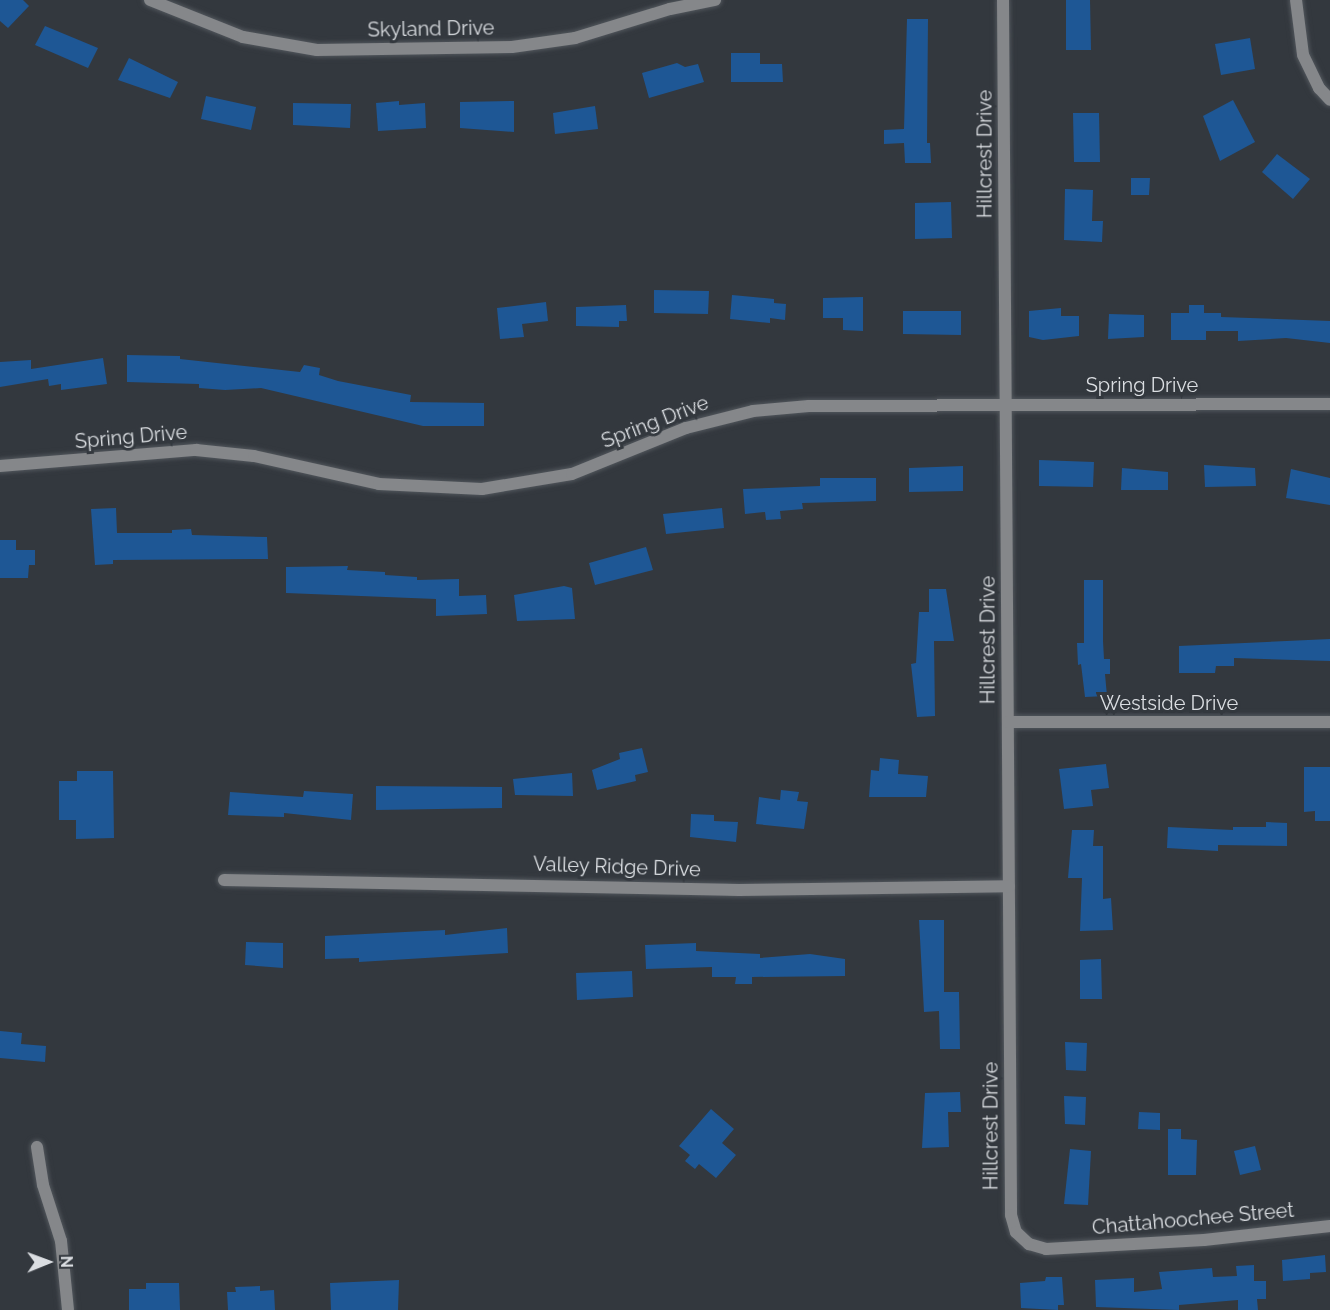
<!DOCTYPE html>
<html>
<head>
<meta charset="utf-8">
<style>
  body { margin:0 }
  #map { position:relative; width:1330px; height:1310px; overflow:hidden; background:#33383e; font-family:Raleway,sans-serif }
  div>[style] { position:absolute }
  .building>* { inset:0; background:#1e5795 }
  .roads { filter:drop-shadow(0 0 2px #51565c) drop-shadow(0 0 2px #51565c) }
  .street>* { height:12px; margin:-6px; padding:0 6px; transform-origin:6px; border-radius:6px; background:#85878a }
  span { translate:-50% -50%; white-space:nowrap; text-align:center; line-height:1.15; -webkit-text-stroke:6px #33383e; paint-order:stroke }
  .street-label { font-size:20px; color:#dbdee2 }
  .north { position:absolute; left:18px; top:1232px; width:60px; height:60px; -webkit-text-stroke:4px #33383e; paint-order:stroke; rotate:89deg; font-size:16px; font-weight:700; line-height:24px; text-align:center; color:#dbdee2 }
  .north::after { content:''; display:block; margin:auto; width:21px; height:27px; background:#dbdee2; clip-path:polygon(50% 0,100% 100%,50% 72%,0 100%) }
</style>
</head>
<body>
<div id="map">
  <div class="building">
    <div style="clip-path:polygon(0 0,23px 0,29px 6px,8px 28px,0 21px)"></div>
    <div style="clip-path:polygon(1066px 0,1090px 0,1091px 50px,1066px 50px)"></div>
    <div style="clip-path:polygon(907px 19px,928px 19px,927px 143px,930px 143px,931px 163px,905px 163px,904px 143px,884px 144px,884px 130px,904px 129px)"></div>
    <div style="clip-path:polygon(45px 26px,98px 48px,88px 68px,35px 45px)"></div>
    <div style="clip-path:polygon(1250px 38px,1255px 69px,1221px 75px,1215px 44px)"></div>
    <div style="clip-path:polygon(731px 53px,760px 53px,760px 64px,782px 64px,783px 82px,731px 82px)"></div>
    <div style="clip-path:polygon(129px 58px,178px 82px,170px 98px,118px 80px)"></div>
    <div style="clip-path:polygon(677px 63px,685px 67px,698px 64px,704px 82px,649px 98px,642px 73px)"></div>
    <div style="clip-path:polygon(206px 96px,256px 107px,251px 130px,201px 119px)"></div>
    <div style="clip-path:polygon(1233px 100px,1255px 142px,1220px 161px,1203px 116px)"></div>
    <div style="clip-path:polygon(399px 101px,399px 105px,425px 103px,426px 128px,378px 131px,376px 103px)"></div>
    <div style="clip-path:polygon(514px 101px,514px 132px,460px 128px,460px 102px)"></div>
    <div style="clip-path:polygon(293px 103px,351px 104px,350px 128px,293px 125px)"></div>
    <div style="clip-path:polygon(595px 106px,598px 129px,555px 134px,553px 113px)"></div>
    <div style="clip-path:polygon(1073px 113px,1099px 113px,1100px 162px,1074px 162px)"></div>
    <div style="clip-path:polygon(1277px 154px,1310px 179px,1293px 199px,1262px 172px)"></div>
    <div style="clip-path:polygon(1131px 178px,1150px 178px,1149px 195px,1131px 195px)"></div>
    <div style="clip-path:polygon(1065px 189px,1093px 190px,1092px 221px,1103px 221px,1102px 242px,1064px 240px)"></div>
    <div style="clip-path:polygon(951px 202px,952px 238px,915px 239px,915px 203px)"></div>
    <div style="clip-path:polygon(654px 290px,709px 291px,708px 314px,654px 313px)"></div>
    <div style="clip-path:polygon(732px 295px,774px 299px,774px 303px,786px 304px,785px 320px,770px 318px,770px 323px,730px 319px)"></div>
    <div style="clip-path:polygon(863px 297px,863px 331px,843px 330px,843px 318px,823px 318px,823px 298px)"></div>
    <div style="clip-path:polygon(546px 302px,548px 321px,522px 324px,524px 337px,500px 339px,497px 308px)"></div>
    <div style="clip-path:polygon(626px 305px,627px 321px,619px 321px,619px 327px,576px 326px,576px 307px)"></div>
    <div style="clip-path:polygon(1189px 305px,1204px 305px,1204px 313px,1221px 313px,1221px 317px,1330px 321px,1330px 343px,1286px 338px,1238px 341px,1238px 331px,1206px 331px,1206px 340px,1171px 340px,1171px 313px,1189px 313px)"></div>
    <div style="clip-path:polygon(1061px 308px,1061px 316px,1079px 316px,1079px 336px,1043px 340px,1029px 337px,1029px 311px)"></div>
    <div style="clip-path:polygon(903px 311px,961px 311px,961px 335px,903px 334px)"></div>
    <div style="clip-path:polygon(1109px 314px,1144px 315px,1144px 337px,1108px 339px)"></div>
    <div style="clip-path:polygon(127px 355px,180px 356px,180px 359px,300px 372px,304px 365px,320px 368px,319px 375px,338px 381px,411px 395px,410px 402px,484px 403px,484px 426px,423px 426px,261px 388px,225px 390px,199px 388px,199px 384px,127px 382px)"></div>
    <div style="clip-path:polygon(103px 358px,107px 384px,61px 390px,61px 384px,49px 386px,48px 379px,0 387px,0 362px,31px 360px,31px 369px)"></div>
    <div style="clip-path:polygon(1039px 460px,1094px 462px,1093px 487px,1039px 486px)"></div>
    <div style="clip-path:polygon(1204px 465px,1255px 468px,1256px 486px,1205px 487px)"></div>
    <div style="clip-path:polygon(963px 466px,963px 491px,909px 492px,909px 468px)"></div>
    <div style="clip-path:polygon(1122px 468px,1168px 472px,1168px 490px,1121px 490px)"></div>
    <div style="clip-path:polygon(1291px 469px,1330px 478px,1330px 505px,1286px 498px)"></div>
    <div style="clip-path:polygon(820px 478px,876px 478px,876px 501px,802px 503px,803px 509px,780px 511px,781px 519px,766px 520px,765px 512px,745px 514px,743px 489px,820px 486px)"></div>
    <div style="clip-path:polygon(116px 508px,117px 533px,172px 533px,172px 530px,191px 529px,192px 535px,267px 537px,268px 559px,113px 560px,113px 564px,95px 565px,91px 509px)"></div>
    <div style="clip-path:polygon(722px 508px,724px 528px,666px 534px,663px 514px)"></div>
    <div style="clip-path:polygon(0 540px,16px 540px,16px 550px,35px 550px,35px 565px,29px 565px,28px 578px,0 578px)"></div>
    <div style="clip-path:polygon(646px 547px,653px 570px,595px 585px,589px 563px)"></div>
    <div style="clip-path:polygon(348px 566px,347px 570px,385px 572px,385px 575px,417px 577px,417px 580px,459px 579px,459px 596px,486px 595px,487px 614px,436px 616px,436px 599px,286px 593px,286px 567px)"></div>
    <div style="clip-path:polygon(1084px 580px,1103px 580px,1103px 641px,1104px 659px,1110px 659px,1110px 674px,1105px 674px,1107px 696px,1085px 697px,1081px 664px,1078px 665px,1077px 643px,1084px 643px)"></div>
    <div style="clip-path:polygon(564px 586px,572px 588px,575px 619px,517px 621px,514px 595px)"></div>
    <div style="clip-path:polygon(929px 589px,946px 589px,954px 641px,934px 641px,935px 716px,917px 717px,911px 664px,916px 663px,919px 612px,929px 612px)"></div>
    <div style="clip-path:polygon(1330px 639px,1330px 661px,1234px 658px,1234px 666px,1216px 666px,1215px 673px,1179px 673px,1179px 646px)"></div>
    <div style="clip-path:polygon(642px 748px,648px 772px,635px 775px,636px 781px,597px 790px,592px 770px,620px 759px,619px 753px)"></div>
    <div style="clip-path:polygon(880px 758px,899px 760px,898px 774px,928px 776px,926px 797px,869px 797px,871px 770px,879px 771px)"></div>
    <div style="clip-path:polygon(1106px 764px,1109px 788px,1091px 790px,1093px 806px,1064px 809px,1059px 769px)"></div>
    <div style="clip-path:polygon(1304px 767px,1330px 767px,1330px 821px,1315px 821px,1315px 811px,1304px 812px)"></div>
    <div style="clip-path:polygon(77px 771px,113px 771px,114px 838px,76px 839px,76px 820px,59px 820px,59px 781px,77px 781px)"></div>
    <div style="clip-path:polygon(572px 773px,573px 796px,515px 795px,513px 779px)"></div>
    <div style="clip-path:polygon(376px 786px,502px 787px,502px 808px,376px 810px)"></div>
    <div style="clip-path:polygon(781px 790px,799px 792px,797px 801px,808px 802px,804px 829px,756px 824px,759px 797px,780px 800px)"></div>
    <div style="clip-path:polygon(304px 791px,353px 794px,351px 820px,284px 813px,284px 817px,228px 815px,230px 792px,303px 797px)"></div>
    <div style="clip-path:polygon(691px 814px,714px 815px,714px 821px,738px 822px,736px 842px,690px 837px)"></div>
    <div style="clip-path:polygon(1266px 822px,1287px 823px,1287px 846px,1218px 845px,1218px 851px,1167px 848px,1168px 827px,1233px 830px,1233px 827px,1266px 827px)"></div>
    <div style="clip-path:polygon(1072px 830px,1094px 830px,1093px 846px,1103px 846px,1103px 899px,1111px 898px,1113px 930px,1080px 931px,1082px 878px,1068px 878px)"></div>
    <div style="clip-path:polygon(919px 920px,944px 920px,944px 992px,959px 992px,960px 1049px,940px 1049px,939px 1011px,924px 1012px)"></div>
    <div style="clip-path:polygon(507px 928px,508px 953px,359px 962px,359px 958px,325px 959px,325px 936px,445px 930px,445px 935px)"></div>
    <div style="clip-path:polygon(246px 942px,283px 943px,283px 968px,245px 965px)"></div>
    <div style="clip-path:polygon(696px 943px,696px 951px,760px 954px,760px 958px,810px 954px,845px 959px,845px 976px,752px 977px,752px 984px,735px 984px,736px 977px,712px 977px,712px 967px,646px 969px,645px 945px)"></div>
    <div style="clip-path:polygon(1101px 959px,1102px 999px,1080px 999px,1080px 960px)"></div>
    <div style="clip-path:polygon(632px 971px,633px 997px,577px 1000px,576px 973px)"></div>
    <div style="clip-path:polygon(0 1031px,22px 1033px,21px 1044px,46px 1046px,45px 1062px,0 1058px)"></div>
    <div style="clip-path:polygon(1065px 1042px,1087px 1043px,1086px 1071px,1066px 1070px)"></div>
    <div style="clip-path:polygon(960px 1092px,961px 1112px,948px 1112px,949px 1147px,922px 1148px,925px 1093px)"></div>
    <div style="clip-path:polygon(1064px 1096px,1086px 1097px,1085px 1125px,1065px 1124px)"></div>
    <div style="clip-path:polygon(711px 1109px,734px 1129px,722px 1143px,736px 1155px,716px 1178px,699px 1164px,695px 1169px,685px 1161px,690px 1155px,679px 1146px)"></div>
    <div style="clip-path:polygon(1139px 1112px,1160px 1113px,1160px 1130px,1138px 1129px)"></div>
    <div style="clip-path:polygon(1168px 1129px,1181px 1129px,1181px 1139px,1197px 1140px,1196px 1175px,1168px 1175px)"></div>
    <div style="clip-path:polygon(1255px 1146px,1261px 1170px,1240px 1175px,1234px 1151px)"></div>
    <div style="clip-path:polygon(1070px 1149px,1091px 1151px,1088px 1205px,1064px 1204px)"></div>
    <div style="clip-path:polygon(1325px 1255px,1326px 1272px,1310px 1273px,1310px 1279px,1283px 1281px,1282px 1260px)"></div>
    <div style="clip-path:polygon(1254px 1265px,1254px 1281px,1266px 1281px,1266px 1299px,1257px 1299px,1258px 1310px,1238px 1310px,1238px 1300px,1179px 1305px,1179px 1310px,1096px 1307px,1095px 1280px,1134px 1278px,1134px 1292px,1162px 1289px,1159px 1272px,1212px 1268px,1213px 1277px,1237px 1276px,1236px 1266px)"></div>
    <div style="clip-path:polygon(1046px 1277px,1062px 1277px,1064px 1305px,1058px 1305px,1058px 1310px,1021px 1308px,1020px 1283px,1045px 1281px)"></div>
    <div style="clip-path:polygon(399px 1280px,398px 1310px,331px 1310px,330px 1283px)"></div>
    <div style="clip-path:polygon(146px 1283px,179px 1283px,180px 1310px,129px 1310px,129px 1289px,146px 1289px)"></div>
    <div style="clip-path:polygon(260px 1286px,260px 1291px,274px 1290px,275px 1310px,228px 1310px,227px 1292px,236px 1292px,235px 1287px)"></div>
  </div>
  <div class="roads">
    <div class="street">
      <div style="left:150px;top:0;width:100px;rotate:21.7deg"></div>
      <div style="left:243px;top:37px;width:75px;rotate:10deg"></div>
      <div style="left:317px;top:50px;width:195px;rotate:-0.9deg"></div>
      <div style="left:512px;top:47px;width:64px;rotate:-8.1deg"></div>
      <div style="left:575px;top:38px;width:99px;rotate:-17deg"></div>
      <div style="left:670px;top:9px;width:46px;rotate:-11.3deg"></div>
      <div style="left:1003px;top:0;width:1215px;rotate:89.62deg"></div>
      <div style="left:1011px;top:1215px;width:18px;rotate:74deg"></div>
      <div style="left:1016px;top:1232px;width:18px;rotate:43deg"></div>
      <div style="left:1029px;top:1244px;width:18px;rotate:16deg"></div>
      <div style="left:1046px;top:1249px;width:158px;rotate:-3.3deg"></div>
      <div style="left:1204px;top:1240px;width:127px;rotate:-6.3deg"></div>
      <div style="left:1296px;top:0;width:55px;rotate:82.7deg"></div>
      <div style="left:1303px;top:55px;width:37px;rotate:64deg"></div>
      <div style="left:1319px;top:88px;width:16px;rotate:47deg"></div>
      <div style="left:0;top:466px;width:197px;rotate:-4.7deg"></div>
      <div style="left:196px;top:450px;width:58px;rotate:5.9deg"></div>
      <div style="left:254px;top:456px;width:128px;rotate:12.6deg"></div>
      <div style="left:379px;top:484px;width:103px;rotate:2.8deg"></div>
      <div style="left:482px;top:489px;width:91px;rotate:-9.5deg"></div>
      <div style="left:572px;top:474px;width:123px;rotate:-22deg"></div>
      <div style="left:686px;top:428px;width:69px;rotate:-14.2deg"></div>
      <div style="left:753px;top:411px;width:56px;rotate:-5.1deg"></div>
      <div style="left:809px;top:406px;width:521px;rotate:-0.22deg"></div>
      <div style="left:1008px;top:722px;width:322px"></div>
      <div style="left:224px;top:880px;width:515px;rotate:1.11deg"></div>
      <div style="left:739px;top:890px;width:270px;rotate:-0.8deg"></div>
      <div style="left:37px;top:1147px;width:38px;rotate:81deg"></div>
      <div style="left:43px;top:1185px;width:59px;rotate:72.2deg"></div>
      <div style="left:61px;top:1241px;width:69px;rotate:84.2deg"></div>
    </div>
  </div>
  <div class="street-label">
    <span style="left:431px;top:29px;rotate:-1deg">Skyland Drive</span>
    <span style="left:985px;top:154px;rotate:-90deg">Hillcrest Drive</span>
    <span style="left:1142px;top:385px">Spring Drive</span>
    <span style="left:655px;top:422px;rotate:-21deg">Spring Drive</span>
    <span style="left:131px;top:437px;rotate:-5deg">Spring Drive</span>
    <span style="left:988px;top:640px;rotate:-90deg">Hillcrest Drive</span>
    <span style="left:1169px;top:703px">Westside Drive</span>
    <span style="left:617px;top:867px;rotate:2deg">Valley Ridge Drive</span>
    <span style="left:991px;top:1126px;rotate:-90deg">Hillcrest Drive</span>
    <span style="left:1193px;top:1219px;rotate:-5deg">Chattahoochee Street</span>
  </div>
  <div class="north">N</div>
</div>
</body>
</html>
